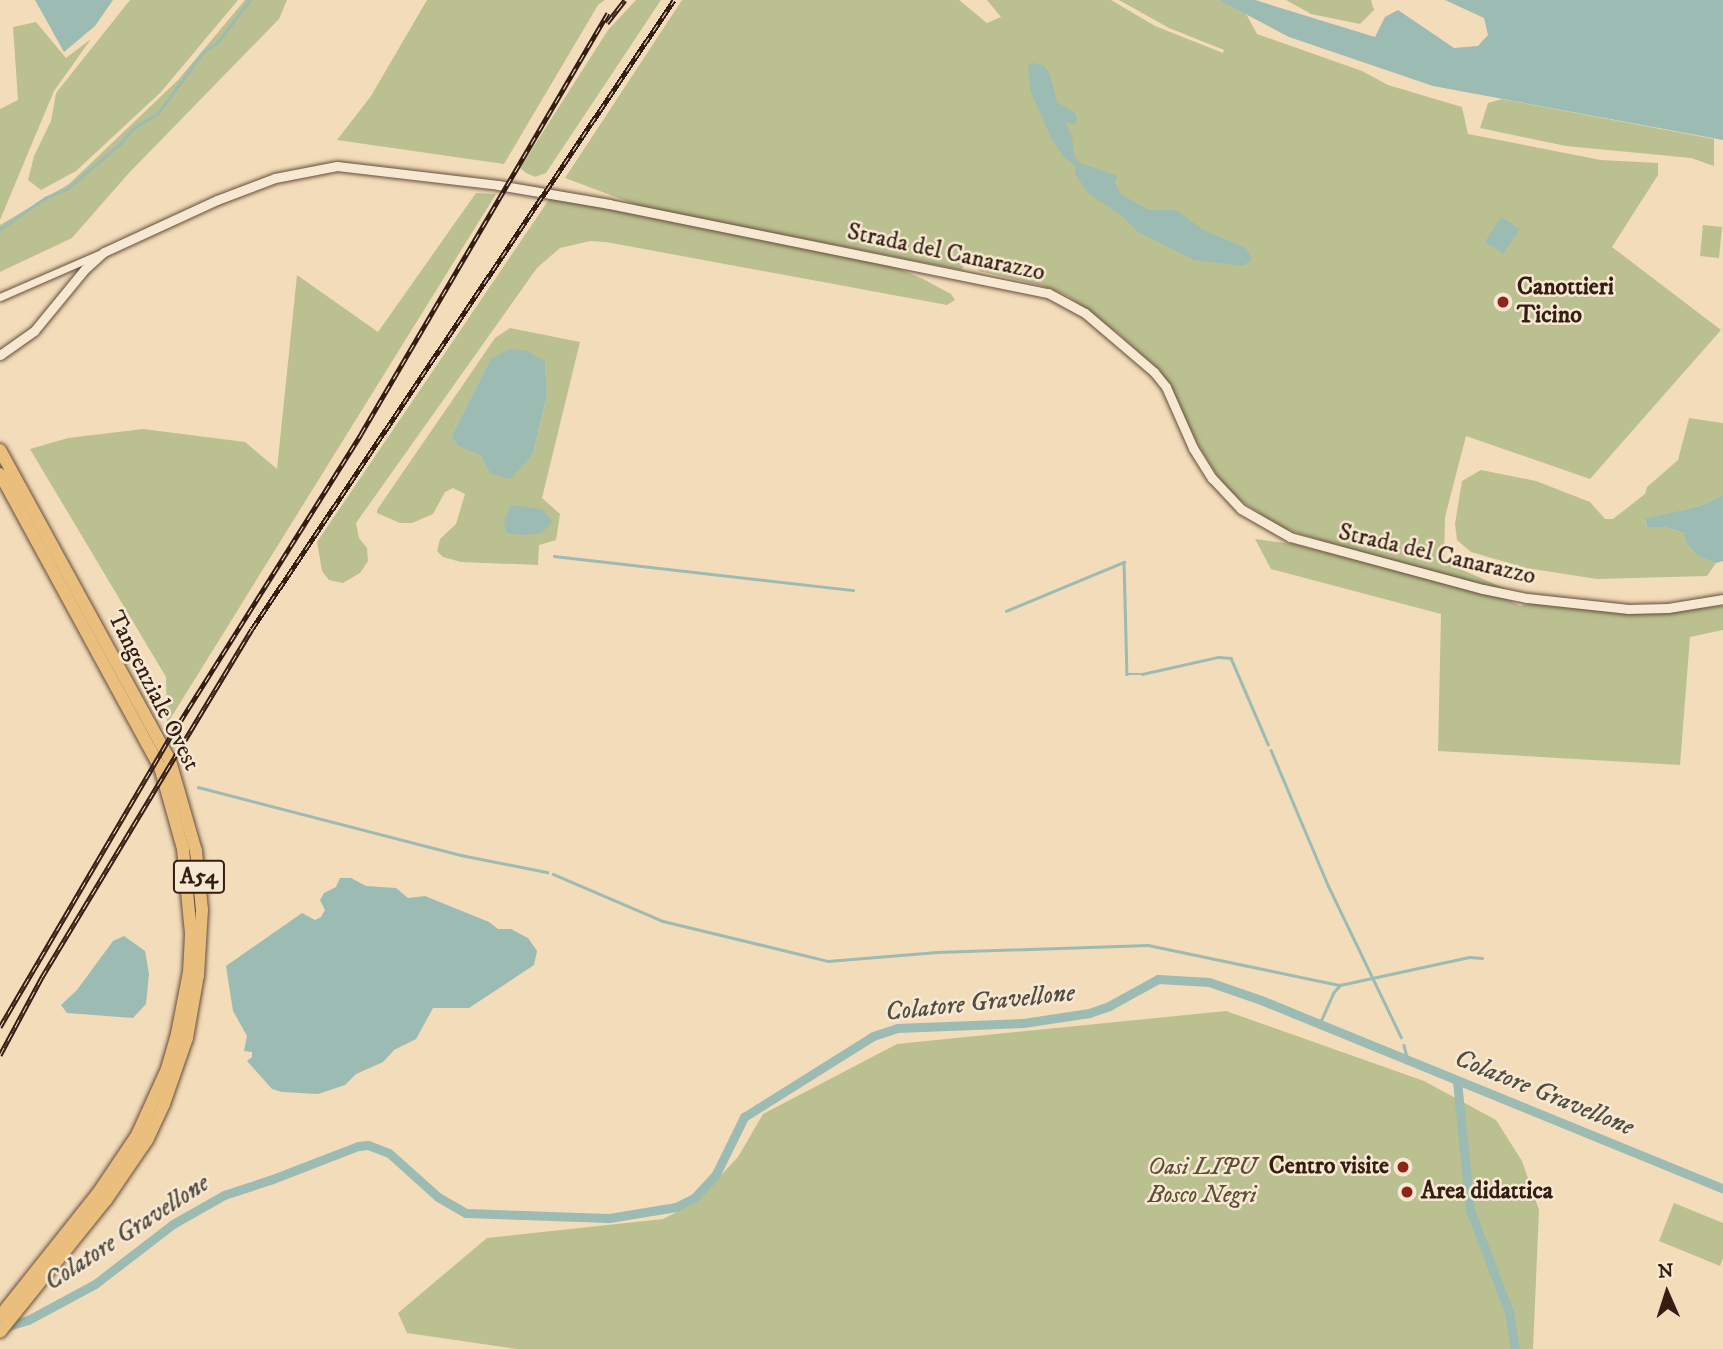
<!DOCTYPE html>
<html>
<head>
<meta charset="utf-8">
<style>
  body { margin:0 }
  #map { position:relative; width:1723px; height:1349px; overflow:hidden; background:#f3dcba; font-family:"IM FELL DW Pica",serif }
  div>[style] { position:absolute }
  .green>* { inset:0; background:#bbc090 }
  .water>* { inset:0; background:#9bbbb3 }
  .stream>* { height:2.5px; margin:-1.25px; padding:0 1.25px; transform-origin:1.25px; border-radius:1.25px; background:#9bbbb3 }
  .canal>* { height:9px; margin:-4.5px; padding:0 4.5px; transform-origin:4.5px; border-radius:4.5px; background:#9bbbb3 }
  .roads { filter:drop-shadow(0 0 2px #644d3b) drop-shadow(0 0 2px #644d3b) }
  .minor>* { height:7px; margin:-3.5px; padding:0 3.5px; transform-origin:3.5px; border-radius:3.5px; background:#f7e8d2 }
  .tertiary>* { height:9px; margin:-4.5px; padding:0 4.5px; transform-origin:4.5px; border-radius:4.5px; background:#f7e8d2 }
  .motorway>* { height:12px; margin:-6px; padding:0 6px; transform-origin:6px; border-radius:6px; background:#eabe7d }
  .rail>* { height:5px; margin-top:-2.5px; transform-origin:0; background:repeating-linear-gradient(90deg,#f7e8d2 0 8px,#341d11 0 16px); box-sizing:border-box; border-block:2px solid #341d11 }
  .dots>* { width:19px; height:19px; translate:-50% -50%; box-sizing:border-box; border:4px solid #f7e8d2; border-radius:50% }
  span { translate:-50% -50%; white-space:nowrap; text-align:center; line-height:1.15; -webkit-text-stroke:5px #f7e8d2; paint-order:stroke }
  .shield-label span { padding:2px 5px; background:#f7e8d2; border:2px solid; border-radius:5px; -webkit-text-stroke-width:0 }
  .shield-label { font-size:23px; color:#341d11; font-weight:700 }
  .street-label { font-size:24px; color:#341d11 }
  .poi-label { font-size:24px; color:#341d11; font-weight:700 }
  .left { translate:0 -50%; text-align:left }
  .right { translate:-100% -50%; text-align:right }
  .park-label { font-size:24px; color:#5c4e37; font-style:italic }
  .water-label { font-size:26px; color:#534c42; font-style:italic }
  .north { position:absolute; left:1632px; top:1258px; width:70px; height:70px; -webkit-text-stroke:5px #f7e8d2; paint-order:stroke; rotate:357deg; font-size:19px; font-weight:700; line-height:28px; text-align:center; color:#341d11 }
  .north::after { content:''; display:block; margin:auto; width:24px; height:32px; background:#341d11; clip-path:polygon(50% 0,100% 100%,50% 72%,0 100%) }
</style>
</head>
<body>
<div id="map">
  <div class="green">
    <div style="clip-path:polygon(130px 0,238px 0,161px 92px,76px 171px,41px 190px,28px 180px,34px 156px,51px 121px,56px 93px)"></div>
    <div style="clip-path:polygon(245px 0,287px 0,279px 19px,128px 174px,72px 238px,0 272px,0 225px,69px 184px,178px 80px)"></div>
    <div style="clip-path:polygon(427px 0,605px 0,598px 5px,504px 164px,337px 140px,371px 96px)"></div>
    <div style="clip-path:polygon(636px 0,661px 0,546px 173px,535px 177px,526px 173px,520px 168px,608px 30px)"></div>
    <div style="clip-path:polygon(682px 0,959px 0,987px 23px,1001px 17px,987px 0,1111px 0,1155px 26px,1223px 53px,1224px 50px,1169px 28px,1119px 0,1219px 0,1244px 10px,1257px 34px,1362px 71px,1388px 85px,1462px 107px,1468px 134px,1601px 160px,1658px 163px,1658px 175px,1612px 247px,1721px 330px,1590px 479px,1466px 436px,1445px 517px,1444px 562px,1513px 592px,1403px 565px,1323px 541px,1283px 528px,1235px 497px,1218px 477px,1199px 446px,1160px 371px,1118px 333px,1068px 296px,1043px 286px,979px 271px,972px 254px,967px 254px,962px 270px,645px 208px,565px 178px)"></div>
    <div style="clip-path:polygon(1286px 0,1371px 0,1374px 10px,1360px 24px,1311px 14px)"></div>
    <div style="clip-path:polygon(36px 22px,66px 58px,91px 39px,54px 91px,0 220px,0 109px,18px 100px,13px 27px)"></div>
    <div style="clip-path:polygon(1502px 99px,1714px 139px,1714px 166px,1691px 158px,1566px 146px,1480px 128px,1488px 103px)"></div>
    <div style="clip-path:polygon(476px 193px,496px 194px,167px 724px,166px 677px,30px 449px,68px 438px,143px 429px,245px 442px,277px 469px,297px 275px,378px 332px)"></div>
    <div style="clip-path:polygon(550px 198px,888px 264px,923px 279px,951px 294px,955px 300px,947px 305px,606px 242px,590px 241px,560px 248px,537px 268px,356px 523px,359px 538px,367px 548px,368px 561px,360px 573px,343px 583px,329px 580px,322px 571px,317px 542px)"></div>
    <div style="clip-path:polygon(1703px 225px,1722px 227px,1719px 258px,1700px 256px)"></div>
    <div style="clip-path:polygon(evenodd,510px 328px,580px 342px,542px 498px,560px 514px,556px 540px,539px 545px,538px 565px,461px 562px,443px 557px,437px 551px,440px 539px,456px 524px,465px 494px,453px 488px,445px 492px,433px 514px,412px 523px,400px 523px,377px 513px,377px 510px,495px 338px,510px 328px,490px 360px,545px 362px,547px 395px,533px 454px,492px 474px,481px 456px,459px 447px,451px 437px,490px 360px)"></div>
    <div style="clip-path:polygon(1689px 418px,1723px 423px,1723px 495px,1700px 506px,1645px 520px,1647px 527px,1664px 527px,1684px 533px,1699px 557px,1716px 563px,1707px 576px,1597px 579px,1526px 568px,1471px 552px,1457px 540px,1455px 524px,1462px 481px,1481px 470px,1536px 481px,1590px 502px,1605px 519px,1613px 519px,1645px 494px,1647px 487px,1678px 460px)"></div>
    <div style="clip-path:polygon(1255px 539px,1293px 544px,1505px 598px,1520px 606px,1531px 603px,1636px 614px,1723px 606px,1723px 630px,1690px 637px,1680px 765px,1438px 751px,1441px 614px,1271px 569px)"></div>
    <div style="clip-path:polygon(1226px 1011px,1424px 1081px,1496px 1120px,1522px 1161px,1539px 1210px,1533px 1349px,517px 1349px,407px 1333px,398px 1313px,487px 1238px,663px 1219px,696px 1202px,738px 1157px,763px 1114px,897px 1044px)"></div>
    <div style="clip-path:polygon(1674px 1203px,1723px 1223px,1723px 1258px,1720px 1266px,1659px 1241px)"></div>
  </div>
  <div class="water">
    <div style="clip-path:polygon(35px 0,113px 0,95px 26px,64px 52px)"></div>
    <div style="clip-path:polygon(1219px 0,1255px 0,1375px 37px,1385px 17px,1398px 10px,1454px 48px,1478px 46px,1488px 35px,1484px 18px,1445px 0,1723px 0,1723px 140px,1433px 86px,1289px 37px)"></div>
    <div style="clip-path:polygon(1033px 63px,1043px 65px,1050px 74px,1057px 102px,1075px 113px,1077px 119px,1074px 125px,1065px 121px,1072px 137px,1074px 156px,1080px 163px,1117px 176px,1115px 182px,1119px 192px,1129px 199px,1149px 210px,1176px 210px,1203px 230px,1246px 248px,1252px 259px,1243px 266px,1194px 260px,1138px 232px,1123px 217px,1088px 193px,1076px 175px,1075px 166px,1064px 157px,1051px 138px,1030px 90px,1028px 65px)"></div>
    <div style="clip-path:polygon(1501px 217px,1520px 229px,1503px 254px,1485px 242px)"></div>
    <div style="clip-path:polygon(509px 349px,528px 351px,545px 362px,547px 395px,533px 454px,510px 479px,491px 474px,481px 456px,459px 447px,451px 437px,490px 360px)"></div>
    <div style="clip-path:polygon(1723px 495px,1723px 561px,1716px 563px,1699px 557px,1687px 544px,1684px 533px,1664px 527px,1647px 527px,1645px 519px,1700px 506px)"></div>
    <div style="clip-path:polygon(511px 505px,542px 509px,553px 522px,541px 533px,525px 535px,506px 533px,504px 521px)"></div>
    <div style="clip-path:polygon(340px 878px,351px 878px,366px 886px,396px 888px,408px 898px,425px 896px,489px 922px,498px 929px,511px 929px,528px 938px,537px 951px,534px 965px,469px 1008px,433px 1008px,416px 1039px,394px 1050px,383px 1062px,356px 1074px,345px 1085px,318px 1094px,282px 1092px,272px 1089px,247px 1061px,252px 1057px,252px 1052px,244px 1051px,247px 1036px,233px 1011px,226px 966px,302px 913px,315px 920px,321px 917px,325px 910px,320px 900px,324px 893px,336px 887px)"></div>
    <div style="clip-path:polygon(124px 936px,145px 951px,149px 974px,146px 1004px,133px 1018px,67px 1013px,61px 1005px,77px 990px,113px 941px)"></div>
  </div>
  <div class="stream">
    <div style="left:0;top:229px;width:55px;rotate:-34.6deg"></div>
    <div style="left:45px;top:198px;width:25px;rotate:-23deg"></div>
    <div style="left:68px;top:188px;width:68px;rotate:-40.2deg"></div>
    <div style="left:120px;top:144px;width:21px;rotate:-49deg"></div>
    <div style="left:134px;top:128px;width:28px;rotate:-32deg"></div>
    <div style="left:158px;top:113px;width:77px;rotate:-53.4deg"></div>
    <div style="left:204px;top:51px;width:15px;rotate:-32deg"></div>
    <div style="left:217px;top:43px;width:54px;rotate:-52.5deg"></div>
    <div style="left:554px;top:556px;width:301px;rotate:6.5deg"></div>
    <div style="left:1006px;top:611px;width:128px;rotate:-22.6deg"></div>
    <div style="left:1124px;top:562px;width:112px;rotate:88.5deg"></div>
    <div style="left:1127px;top:674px;width:15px"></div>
    <div style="left:1142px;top:674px;width:78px;rotate:-12.6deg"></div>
    <div style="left:1218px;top:657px;width:13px;rotate:4deg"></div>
    <div style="left:1231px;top:658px;width:94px;rotate:66.7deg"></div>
    <div style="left:1271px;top:750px;width:147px;rotate:67.1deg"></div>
    <div style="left:1328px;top:885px;width:169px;rotate:64.3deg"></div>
    <div style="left:198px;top:787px;width:272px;rotate:14.5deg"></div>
    <div style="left:461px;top:855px;width:88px;rotate:11.2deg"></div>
    <div style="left:553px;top:874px;width:120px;rotate:23.1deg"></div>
    <div style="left:663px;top:921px;width:170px;rotate:13.6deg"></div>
    <div style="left:828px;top:961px;width:109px;rotate:-4.7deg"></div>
    <div style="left:937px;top:952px;width:211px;rotate:-1.9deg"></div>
    <div style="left:1148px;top:945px;width:196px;rotate:11.8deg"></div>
    <div style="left:1319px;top:1025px;width:35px;rotate:-66deg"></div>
    <div style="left:1333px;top:993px;width:11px;rotate:-49deg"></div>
    <div style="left:1340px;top:985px;width:133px;rotate:-12.2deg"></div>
    <div style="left:1470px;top:957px;width:12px;rotate:5deg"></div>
    <div style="left:1404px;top:1045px;width:16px;rotate:76deg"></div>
  </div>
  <div class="canal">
    <div style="left:1457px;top:1081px;width:130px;rotate:84.2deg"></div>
    <div style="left:1470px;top:1210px;width:109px;rotate:69.1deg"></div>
    <div style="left:1509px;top:1312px;width:37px;rotate:81deg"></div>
    <div style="left:5px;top:1327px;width:24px;rotate:-17deg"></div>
    <div style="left:28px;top:1320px;width:76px;rotate:-28.2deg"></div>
    <div style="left:95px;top:1284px;width:98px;rotate:-37.6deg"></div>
    <div style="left:173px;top:1224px;width:59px;rotate:-29.6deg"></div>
    <div style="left:224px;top:1195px;width:48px;rotate:-18.1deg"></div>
    <div style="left:270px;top:1180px;width:94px;rotate:-21.1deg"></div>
    <div style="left:358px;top:1146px;width:10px;rotate:-6deg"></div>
    <div style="left:368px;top:1145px;width:22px;rotate:21deg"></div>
    <div style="left:389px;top:1153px;width:66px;rotate:41.9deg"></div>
    <div style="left:438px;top:1197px;width:32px;rotate:30deg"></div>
    <div style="left:466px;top:1213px;width:143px;rotate:2deg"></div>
    <div style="left:609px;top:1218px;width:68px;rotate:-9.3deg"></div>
    <div style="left:676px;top:1207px;width:20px;rotate:-27deg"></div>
    <div style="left:694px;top:1198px;width:33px;rotate:-47deg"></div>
    <div style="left:716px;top:1174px;width:64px;rotate:-63.8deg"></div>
    <div style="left:744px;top:1117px;width:152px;rotate:-32.1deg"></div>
    <div style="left:873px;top:1036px;width:25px;rotate:-18deg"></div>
    <div style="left:897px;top:1028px;width:126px;rotate:-2.3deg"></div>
    <div style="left:1023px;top:1023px;width:67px;rotate:-8.6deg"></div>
    <div style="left:1089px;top:1013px;width:21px;rotate:-19deg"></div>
    <div style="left:1109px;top:1006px;width:56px;rotate:-28.9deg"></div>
    <div style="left:1158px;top:979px;width:51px;rotate:3.4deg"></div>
    <div style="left:1209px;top:982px;width:55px;rotate:19.1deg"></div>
    <div style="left:1261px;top:1000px;width:499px;rotate:22.2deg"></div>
  </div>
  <div class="roads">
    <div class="minor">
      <div style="left:0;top:297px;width:110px;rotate:-23.5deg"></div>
    </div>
    <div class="tertiary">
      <div style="left:0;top:355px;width:42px;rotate:-35.2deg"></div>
      <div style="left:34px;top:331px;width:80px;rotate:-50.6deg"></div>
      <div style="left:85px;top:269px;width:25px;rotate:-42deg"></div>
      <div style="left:104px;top:252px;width:124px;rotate:-24.7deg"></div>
      <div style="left:217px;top:200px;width:62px;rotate:-20.8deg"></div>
      <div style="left:275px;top:178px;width:63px;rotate:-11deg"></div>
      <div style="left:337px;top:166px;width:162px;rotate:6.7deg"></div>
      <div style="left:498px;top:185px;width:113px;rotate:9.7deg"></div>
      <div style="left:609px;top:204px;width:448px;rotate:11.5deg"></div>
      <div style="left:1048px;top:293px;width:42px;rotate:28.4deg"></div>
      <div style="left:1085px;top:313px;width:91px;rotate:40.5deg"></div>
      <div style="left:1154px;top:372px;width:19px;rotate:51deg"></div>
      <div style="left:1166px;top:387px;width:67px;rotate:66.1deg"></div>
      <div style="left:1193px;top:448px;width:36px;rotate:58deg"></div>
      <div style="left:1212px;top:478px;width:42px;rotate:46.9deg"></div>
      <div style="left:1241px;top:509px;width:56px;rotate:29.7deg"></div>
      <div style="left:1290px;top:537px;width:200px;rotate:15.1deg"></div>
      <div style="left:1483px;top:589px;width:45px;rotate:11.6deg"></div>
      <div style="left:1527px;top:598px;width:102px;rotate:6.2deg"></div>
      <div style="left:1628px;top:609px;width:40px;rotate:-1.4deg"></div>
      <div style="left:1668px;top:608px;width:56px;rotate:-9.3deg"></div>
    </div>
    <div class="motorway">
      <div style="left:0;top:450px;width:354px;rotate:61.3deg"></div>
      <div style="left:170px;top:761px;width:94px;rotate:73.9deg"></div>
      <div style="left:196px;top:851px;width:59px;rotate:84.2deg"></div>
      <div style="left:202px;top:910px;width:65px;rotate:93.5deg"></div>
      <div style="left:198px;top:975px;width:64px;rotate:99.9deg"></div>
      <div style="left:187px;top:1038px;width:70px;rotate:109.2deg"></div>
      <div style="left:164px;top:1104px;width:40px;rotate:115deg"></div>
      <div style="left:147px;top:1140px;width:73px;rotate:124.3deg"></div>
      <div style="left:106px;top:1200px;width:169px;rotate:128.8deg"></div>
      <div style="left:0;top:474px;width:334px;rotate:61.4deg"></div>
      <div style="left:160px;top:767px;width:85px;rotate:74.3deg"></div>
      <div style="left:183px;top:849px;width:85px;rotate:84.6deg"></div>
      <div style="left:191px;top:934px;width:38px;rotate:93deg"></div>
      <div style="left:189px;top:972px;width:63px;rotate:101deg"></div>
      <div style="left:177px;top:1034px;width:36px;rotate:106deg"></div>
      <div style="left:167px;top:1069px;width:72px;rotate:114.4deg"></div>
      <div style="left:137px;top:1135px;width:70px;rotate:123.9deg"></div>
      <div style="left:98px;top:1193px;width:157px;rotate:128.5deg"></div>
    </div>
  </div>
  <div class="rail">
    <div style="left:607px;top:23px;width:29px;rotate:-52deg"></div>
    <div style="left:0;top:1027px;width:338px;rotate:-59.6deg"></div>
    <div style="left:171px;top:736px;width:357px;rotate:-57.8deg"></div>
    <div style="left:361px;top:434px;width:488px;rotate:-59.6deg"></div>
    <div style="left:0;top:1055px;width:89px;rotate:-61.7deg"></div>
    <div style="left:42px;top:977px;width:406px;rotate:-58.9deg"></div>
    <div style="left:252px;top:629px;width:757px;rotate:-56.14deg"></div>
  </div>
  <div class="dots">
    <div style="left:1503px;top:302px;background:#8f2418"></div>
    <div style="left:1403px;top:1167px;background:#8f2418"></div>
    <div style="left:1407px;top:1192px;background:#8f2418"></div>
  </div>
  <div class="shield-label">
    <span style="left:199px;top:877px">A54</span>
  </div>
  <div class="street-label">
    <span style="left:946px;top:253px;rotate:12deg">Strada del Canarazzo</span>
    <span style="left:1437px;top:555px;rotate:13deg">Strada del Canarazzo</span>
    <span style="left:153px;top:691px;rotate:63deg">Tangenziale Ovest</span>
  </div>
  <div class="poi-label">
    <span class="left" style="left:1517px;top:302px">Canottieri<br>Ticino</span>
    <span class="right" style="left:1389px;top:1167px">Centro visite</span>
    <span class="left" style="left:1421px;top:1192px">Area didattica</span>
  </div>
  <div class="park-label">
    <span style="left:1202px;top:1182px">Oasi LIPU<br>Bosco Negri</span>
  </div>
  <div class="water-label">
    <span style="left:980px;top:1003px;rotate:-6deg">Colatore Gravellone</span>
    <span style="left:1544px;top:1093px;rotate:22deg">Colatore Gravellone</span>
    <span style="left:127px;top:1233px;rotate:-33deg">Colatore Gravellone</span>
  </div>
  <div class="north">N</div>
</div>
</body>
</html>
